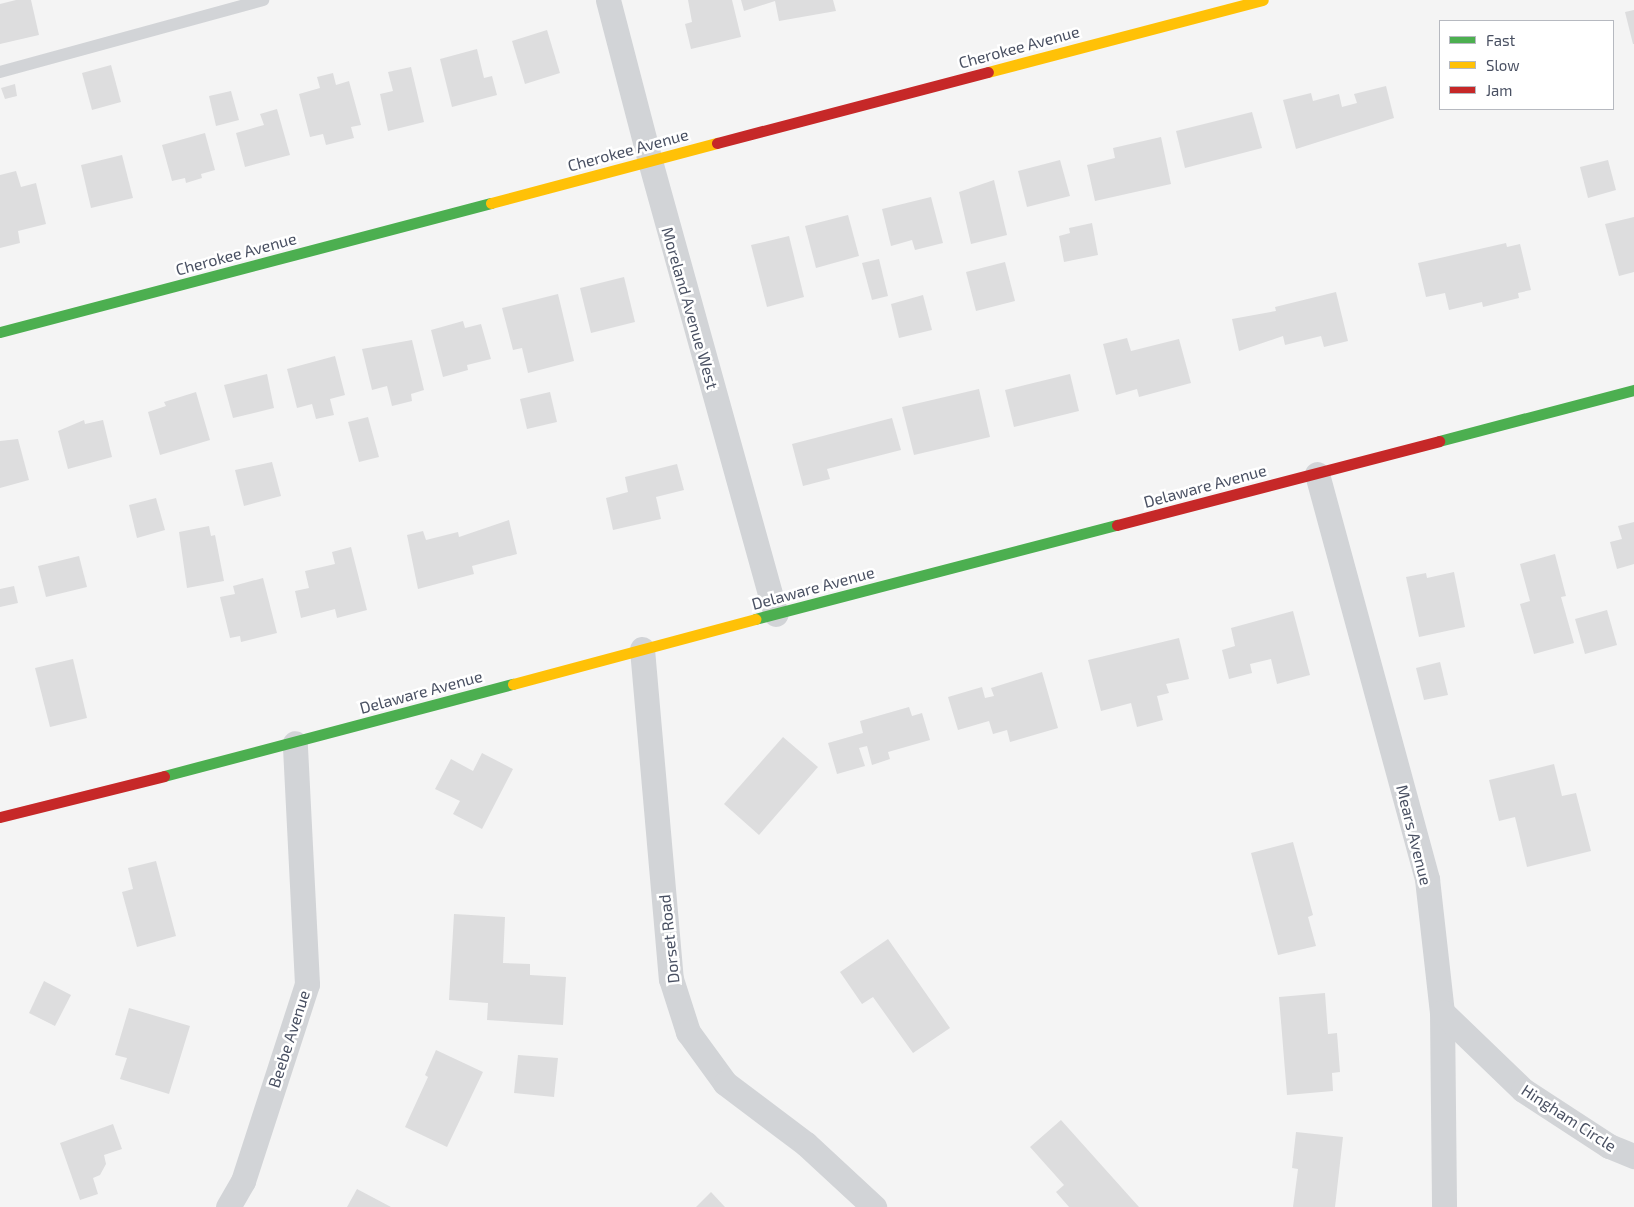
<!DOCTYPE html>
<html>
<head>
<meta charset="utf-8">
<style>
  body { margin:0 }
  #map { position:relative; width:1634px; height:1207px; overflow:hidden; background:#f4f4f4; font-family:"Exo 2",sans-serif }
  div>[style] { position:absolute }
  .building>* { inset:0; background:#ddddde }
  .lane>* { height:12px; margin:-6px; padding:0 6px; transform-origin:6px; border-radius:6px; background:#d2d4d7 }
  .street>* { height:25px; margin:-12.5px; padding:0 12.5px; transform-origin:12.5px; border-radius:12.5px; background:#d2d4d7 }
  .fast>* { height:11px; margin:-5.5px; padding:0 5.5px; transform-origin:5.5px; border-radius:5.5px; background:#4caf50 }
  .slow>* { height:11px; margin:-5.5px; padding:0 5.5px; transform-origin:5.5px; border-radius:5.5px; background:#ffc107 }
  .jam>* { height:11px; margin:-5.5px; padding:0 5.5px; transform-origin:5.5px; border-radius:5.5px; background:#c62828 }
  span { translate:-50% -50%; white-space:nowrap; text-align:center; line-height:1.15; -webkit-text-stroke:5px #fff; paint-order:stroke }
  .street-label { font-size:16px; color:#495062 }
  .legend { position:absolute; left:1439px; top:20px; width:175px; height:90px; box-sizing:border-box; background:#fff; border:1px solid #b6b9c0; margin:0; padding:6px 9px; list-style:none; font-size:15px; color:#495062 }
  .legend li { display:flex; align-items:center; gap:10px; height:25px }
  .legend b { width:25px; border:1px solid #b6b9c0 }
</style>
</head>
<body>
<div id="map">
  <div class="building">
    <div style="clip-path:polygon(16px 0,31px 0,39px 35px,0 44px,0 4px)"></div>
    <div style="clip-path:polygon(688px 0,732px 0,741px 37px,691px 49px,685px 24px,692px 22px)"></div>
    <div style="clip-path:polygon(741px 0,833px 0,836px 11px,779px 21px,775px 1px,744px 11px)"></div>
    <div style="clip-path:polygon(1634px 10px,1634px 44px,1633px 44px,1625px 12px)"></div>
    <div style="clip-path:polygon(547px 30px,560px 73px,525px 84px,512px 41px)"></div>
    <div style="clip-path:polygon(477px 49px,484px 78px,492px 76px,497px 95px,452px 107px,440px 59px)"></div>
    <div style="clip-path:polygon(111px 65px,121px 102px,92px 110px,82px 73px)"></div>
    <div style="clip-path:polygon(411px 67px,424px 122px,388px 131px,380px 94px,393px 91px,388px 72px)"></div>
    <div style="clip-path:polygon(333px 73px,336px 85px,349px 81px,361px 125px,351px 127px,354px 138px,326px 145px,323px 134px,310px 137px,299px 94px,320px 88px,317px 77px)"></div>
    <div style="clip-path:polygon(15px 84px,17px 96px,5px 99px,1px 88px)"></div>
    <div style="clip-path:polygon(1386px 86px,1394px 118px,1296px 149px,1283px 100px,1311px 93px,1313px 101px,1339px 94px,1342px 107px,1357px 103px,1354px 94px)"></div>
    <div style="clip-path:polygon(231px 91px,239px 120px,216px 126px,209px 96px)"></div>
    <div style="clip-path:polygon(277px 109px,290px 155px,245px 167px,236px 133px,264px 125px,260px 114px)"></div>
    <div style="clip-path:polygon(1252px 112px,1262px 148px,1185px 168px,1176px 131px)"></div>
    <div style="clip-path:polygon(205px 133px,215px 170px,201px 174px,202px 178px,186px 183px,185px 178px,172px 181px,162px 145px)"></div>
    <div style="clip-path:polygon(1161px 137px,1171px 184px,1095px 201px,1087px 165px,1115px 158px,1113px 148px)"></div>
    <div style="clip-path:polygon(122px 155px,133px 198px,91px 208px,81px 165px)"></div>
    <div style="clip-path:polygon(1060px 160px,1070px 196px,1027px 207px,1018px 171px)"></div>
    <div style="clip-path:polygon(1608px 160px,1616px 190px,1588px 198px,1580px 167px)"></div>
    <div style="clip-path:polygon(16px 171px,21px 187px,36px 183px,46px 224px,18px 231px,20px 243px,0 248px,0 175px)"></div>
    <div style="clip-path:polygon(994px 180px,1007px 235px,971px 244px,959px 192px)"></div>
    <div style="clip-path:polygon(931px 197px,943px 243px,915px 250px,912px 240px,891px 246px,882px 209px)"></div>
    <div style="clip-path:polygon(848px 215px,859px 256px,816px 268px,805px 226px)"></div>
    <div style="clip-path:polygon(1634px 217px,1634px 272px,1619px 276px,1605px 224px)"></div>
    <div style="clip-path:polygon(1092px 223px,1098px 255px,1064px 262px,1059px 236px,1070px 233px,1069px 228px)"></div>
    <div style="clip-path:polygon(789px 236px,804px 297px,767px 307px,751px 245px)"></div>
    <div style="clip-path:polygon(1506px 243px,1507px 247px,1520px 244px,1531px 290px,1518px 293px,1519px 298px,1483px 307px,1482px 302px,1449px 310px,1445px 293px,1426px 297px,1418px 263px)"></div>
    <div style="clip-path:polygon(879px 259px,888px 296px,872px 300px,862px 263px)"></div>
    <div style="clip-path:polygon(1005px 262px,1015px 301px,976px 311px,966px 272px)"></div>
    <div style="clip-path:polygon(624px 277px,635px 322px,591px 333px,580px 288px)"></div>
    <div style="clip-path:polygon(1336px 292px,1348px 341px,1324px 347px,1321px 336px,1285px 345px,1283px 336px,1239px 351px,1232px 319px,1276px 311px,1275px 307px)"></div>
    <div style="clip-path:polygon(558px 294px,574px 361px,528px 373px,522px 348px,513px 350px,502px 308px)"></div>
    <div style="clip-path:polygon(923px 295px,932px 330px,899px 338px,891px 304px)"></div>
    <div style="clip-path:polygon(463px 321px,465px 328px,481px 324px,491px 359px,467px 365px,468px 370px,443px 377px,431px 330px)"></div>
    <div style="clip-path:polygon(1127px 338px,1131px 351px,1179px 339px,1191px 383px,1139px 397px,1137px 389px,1116px 395px,1103px 344px)"></div>
    <div style="clip-path:polygon(412px 340px,424px 390px,411px 394px,412px 401px,392px 406px,387px 386px,372px 390px,362px 349px)"></div>
    <div style="clip-path:polygon(335px 356px,345px 395px,330px 399px,334px 415px,316px 419px,312px 404px,297px 408px,287px 369px)"></div>
    <div style="clip-path:polygon(267px 374px,274px 408px,233px 418px,224px 385px)"></div>
    <div style="clip-path:polygon(1070px 374px,1079px 411px,1014px 427px,1005px 390px)"></div>
    <div style="clip-path:polygon(979px 389px,990px 437px,914px 455px,902px 407px)"></div>
    <div style="clip-path:polygon(196px 392px,210px 440px,160px 455px,148px 412px,166px 406px,164px 402px)"></div>
    <div style="clip-path:polygon(550px 392px,557px 422px,527px 429px,520px 399px)"></div>
    <div style="clip-path:polygon(368px 417px,379px 457px,359px 462px,348px 422px)"></div>
    <div style="clip-path:polygon(892px 418px,901px 450px,827px 469px,830px 479px,803px 486px,792px 444px)"></div>
    <div style="clip-path:polygon(84px 420px,85px 424px,103px 420px,112px 457px,68px 469px,58px 431px)"></div>
    <div style="clip-path:polygon(18px 439px,29px 480px,0 488px,0 441px)"></div>
    <div style="clip-path:polygon(272px 462px,281px 496px,244px 506px,235px 470px)"></div>
    <div style="clip-path:polygon(677px 464px,684px 490px,656px 497px,661px 519px,613px 530px,606px 498px,628px 492px,625px 477px)"></div>
    <div style="clip-path:polygon(156px 498px,165px 530px,137px 538px,129px 505px)"></div>
    <div style="clip-path:polygon(509px 520px,517px 554px,472px 566px,474px 574px,418px 589px,407px 535px,423px 531px,426px 540px,458px 532px,459px 537px)"></div>
    <div style="clip-path:polygon(1634px 522px,1634px 564px,1617px 569px,1610px 542px,1622px 539px,1618px 526px)"></div>
    <div style="clip-path:polygon(209px 526px,211px 536px,215px 535px,224px 581px,187px 588px,179px 532px)"></div>
    <div style="clip-path:polygon(351px 547px,367px 610px,337px 618px,335px 609px,301px 618px,295px 591px,309px 588px,305px 571px,335px 564px,332px 552px)"></div>
    <div style="clip-path:polygon(1555px 554px,1566px 596px,1561px 597px,1574px 643px,1534px 654px,1520px 604px,1530px 601px,1520px 564px)"></div>
    <div style="clip-path:polygon(79px 556px,87px 587px,46px 597px,38px 566px)"></div>
    <div style="clip-path:polygon(1454px 572px,1465px 627px,1419px 637px,1406px 577px,1426px 573px,1427px 578px)"></div>
    <div style="clip-path:polygon(263px 578px,277px 633px,241px 642px,240px 636px,230px 638px,220px 597px,235px 594px,233px 586px)"></div>
    <div style="clip-path:polygon(14px 586px,18px 603px,0 607px,0 589px)"></div>
    <div style="clip-path:polygon(1607px 610px,1617px 645px,1585px 654px,1575px 619px)"></div>
    <div style="clip-path:polygon(1293px 611px,1310px 675px,1277px 684px,1271px 659px,1250px 664px,1252px 673px,1229px 679px,1222px 650px,1235px 646px,1231px 628px)"></div>
    <div style="clip-path:polygon(1179px 638px,1189px 679px,1166px 684px,1169px 693px,1157px 696px,1163px 720px,1137px 727px,1131px 703px,1101px 711px,1088px 660px)"></div>
    <div style="clip-path:polygon(73px 659px,87px 718px,50px 727px,35px 668px)"></div>
    <div style="clip-path:polygon(1440px 662px,1448px 695px,1424px 700px,1416px 668px)"></div>
    <div style="clip-path:polygon(1042px 672px,1058px 728px,1010px 742px,1007px 730px,993px 734px,989px 721px,958px 730px,948px 697px,982px 687px,985px 698px,994px 696px,991px 688px)"></div>
    <div style="clip-path:polygon(909px 707px,912px 716px,922px 713px,930px 740px,888px 752px,890px 759px,872px 765px,867px 746px,859px 748px,865px 766px,837px 774px,828px 743px,863px 733px,860px 721px)"></div>
    <div style="clip-path:polygon(783px 737px,818px 767px,759px 835px,724px 804px)"></div>
    <div style="clip-path:polygon(482px 753px,513px 769px,482px 829px,453px 814px,460px 801px,435px 789px,451px 759px,473px 771px)"></div>
    <div style="clip-path:polygon(1554px 764px,1562px 796px,1576px 793px,1591px 851px,1527px 867px,1515px 817px,1499px 821px,1489px 780px)"></div>
    <div style="clip-path:polygon(1293px 842px,1313px 915px,1308px 917px,1316px 946px,1278px 955px,1251px 853px)"></div>
    <div style="clip-path:polygon(156px 861px,176px 936px,137px 947px,122px 892px,133px 889px,128px 868px)"></div>
    <div style="clip-path:polygon(454px 914px,505px 917px,503px 963px,530px 964px,530px 975px,566px 977px,563px 1025px,487px 1020px,488px 1003px,449px 1000px)"></div>
    <div style="clip-path:polygon(888px 939px,950px 1028px,913px 1053px,873px 997px,862px 1004px,840px 972px)"></div>
    <div style="clip-path:polygon(44px 981px,71px 995px,55px 1026px,29px 1013px)"></div>
    <div style="clip-path:polygon(1325px 993px,1328px 1034px,1337px 1033px,1340px 1072px,1332px 1073px,1333px 1091px,1287px 1095px,1279px 997px)"></div>
    <div style="clip-path:polygon(129px 1008px,190px 1026px,169px 1094px,120px 1079px,127px 1058px,115px 1055px)"></div>
    <div style="clip-path:polygon(436px 1050px,483px 1072px,447px 1147px,405px 1127px,428px 1077px,425px 1075px)"></div>
    <div style="clip-path:polygon(518px 1055px,558px 1058px,554px 1097px,514px 1093px)"></div>
    <div style="clip-path:polygon(1061px 1120px,1139px 1207px,1069px 1207px,1056px 1192px,1064px 1185px,1030px 1147px)"></div>
    <div style="clip-path:polygon(113px 1124px,122px 1149px,104px 1155px,106px 1164px,100px 1175px,93px 1178px,98px 1194px,80px 1200px,60px 1143px)"></div>
    <div style="clip-path:polygon(1296px 1132px,1343px 1137px,1335px 1207px,1293px 1207px,1298px 1169px,1292px 1168px)"></div>
    <div style="clip-path:polygon(357px 1189px,391px 1207px,347px 1207px)"></div>
    <div style="clip-path:polygon(711px 1192px,725px 1207px,696px 1207px)"></div>
  </div>
  <div class="lane">
    <div style="left:0;top:72px;width:273px;rotate:-15.3deg"></div>
  </div>
  <div class="street">
    <div style="left:608px;top:0;width:166px;rotate:75.4deg"></div>
    <div style="left:650px;top:161px;width:470px;rotate:74.5deg"></div>
    <div style="left:1317px;top:474px;width:420px;rotate:74.8deg"></div>
    <div style="left:1427px;top:879px;width:134px;rotate:83.6deg"></div>
    <div style="left:1442px;top:1012px;width:195px;rotate:89.4deg"></div>
    <div style="left:642px;top:649px;width:331px;rotate:85deg"></div>
    <div style="left:671px;top:979px;width:56px;rotate:72.2deg"></div>
    <div style="left:688px;top:1032px;width:63px;rotate:54deg"></div>
    <div style="left:725px;top:1083px;width:101px;rotate:37deg"></div>
    <div style="left:806px;top:1144px;width:93px;rotate:42.8deg"></div>
    <div style="left:1442px;top:1012px;width:112px;rotate:43.9deg"></div>
    <div style="left:1523px;top:1090px;width:103px;rotate:33.1deg"></div>
    <div style="left:1609px;top:1146px;width:27px;rotate:22deg"></div>
    <div style="left:228px;top:1207px;width:30px;rotate:-60deg"></div>
    <div style="left:243px;top:1181px;width:207px;rotate:-72deg"></div>
    <div style="left:307px;top:984px;width:241px;rotate:-92.9deg"></div>
  </div>
  <div class="fast">
    <div style="left:0;top:332px;width:508px;rotate:-14.72deg"></div>
    <div style="left:1439px;top:441px;width:202px;rotate:-14.7deg"></div>
    <div style="left:755px;top:619px;width:374px;rotate:-14.6deg"></div>
    <div style="left:164px;top:776px;width:361px;rotate:-14.8deg"></div>
  </div>
  <div class="slow">
    <div style="left:988px;top:72px;width:284px;rotate:-14.7deg"></div>
    <div style="left:491px;top:203px;width:234px;rotate:-14.9deg"></div>
    <div style="left:513px;top:684px;width:251px;rotate:-15deg"></div>
  </div>
  <div class="jam">
    <div style="left:717px;top:143px;width:280px;rotate:-14.7deg"></div>
    <div style="left:1117px;top:525px;width:333px;rotate:-14.6deg"></div>
    <div style="left:0;top:817px;width:169px;rotate:-14deg"></div>
  </div>
  <div class="street-label">
    <span style="left:1019px;top:47px;rotate:-15deg">Cherokee Avenue</span>
    <span style="left:628px;top:150px;rotate:-15deg">Cherokee Avenue</span>
    <span style="left:236px;top:254px;rotate:-15deg">Cherokee Avenue</span>
    <span style="left:690px;top:308px;rotate:74deg">Moreland Avenue West</span>
    <span style="left:1205px;top:486px;rotate:-15deg">Delaware Avenue</span>
    <span style="left:813px;top:588px;rotate:-15deg">Delaware Avenue</span>
    <span style="left:421px;top:692px;rotate:-15deg">Delaware Avenue</span>
    <span style="left:1414px;top:835px;rotate:76deg">Mears Avenue</span>
    <span style="left:669px;top:939px;rotate:-96deg">Dorset Road</span>
    <span style="left:289px;top:1039px;rotate:-72deg">Beebe Avenue</span>
    <span style="left:1569px;top:1118px;rotate:33deg">Hingham Circle</span>
  </div>
  <ul class="legend">
  <li><b style="height:6px;background:#4caf50"></b>Fast</li>
  <li><b style="height:6px;background:#ffc107"></b>Slow</li>
  <li><b style="height:6px;background:#c62828"></b>Jam</li>
  </ul>
</div>
</body>
</html>
